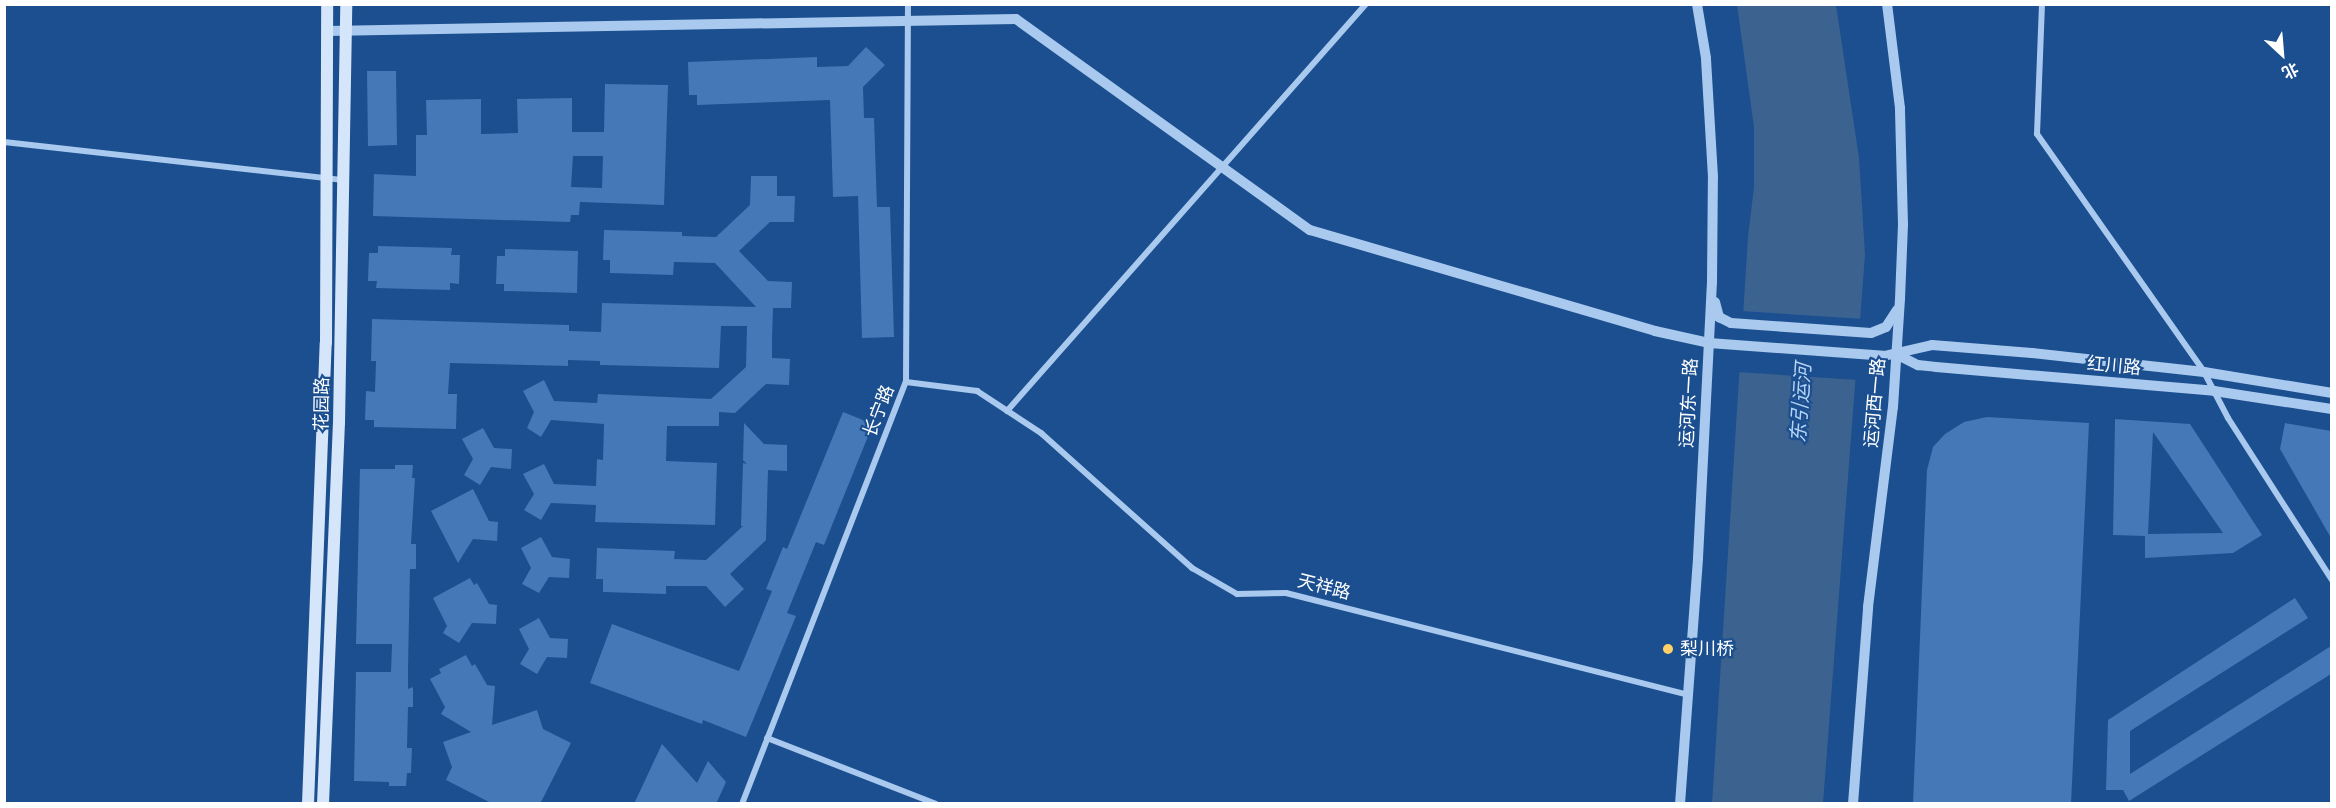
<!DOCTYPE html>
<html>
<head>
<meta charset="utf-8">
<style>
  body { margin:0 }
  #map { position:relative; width:2336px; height:808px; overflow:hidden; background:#1b4f8f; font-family:Karla,"Noto Sans SC",sans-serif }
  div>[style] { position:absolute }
  .water>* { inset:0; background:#3c6290 }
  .pier>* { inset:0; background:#1b4f8f }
  .building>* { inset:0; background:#4478b7 }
  .minor>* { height:6px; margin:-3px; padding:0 3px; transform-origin:3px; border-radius:3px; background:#a9c9ee }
  .tertiary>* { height:10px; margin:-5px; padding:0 5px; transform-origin:5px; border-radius:5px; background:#a9c9ee }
  .secondary>* { height:12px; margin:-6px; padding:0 6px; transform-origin:6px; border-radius:6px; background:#d6e6fa }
  .dots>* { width:16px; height:16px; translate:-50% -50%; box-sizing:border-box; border:3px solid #1b4f8f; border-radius:50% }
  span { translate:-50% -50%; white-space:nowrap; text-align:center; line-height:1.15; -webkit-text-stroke:4.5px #1b4f8f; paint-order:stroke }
  .street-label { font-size:18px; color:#fff }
  .poi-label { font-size:18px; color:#fff }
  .left { translate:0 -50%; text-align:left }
  .water-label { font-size:20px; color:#b5d3f5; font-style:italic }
  .frame { position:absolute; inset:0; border:6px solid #fff; pointer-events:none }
  .north { position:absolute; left:2252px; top:24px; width:60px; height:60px; -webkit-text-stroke:4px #1b4f8f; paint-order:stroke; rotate:154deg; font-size:16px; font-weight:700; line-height:24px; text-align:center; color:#fff }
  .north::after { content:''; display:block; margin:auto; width:21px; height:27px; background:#fff; clip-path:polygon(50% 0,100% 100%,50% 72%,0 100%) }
</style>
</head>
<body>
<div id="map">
  <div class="water">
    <div style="clip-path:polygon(1737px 5px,1836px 5px,1859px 158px,1865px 255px,1823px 803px,1712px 804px,1748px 237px,1754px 187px,1754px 127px)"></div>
  </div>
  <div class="pier">
    <div style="clip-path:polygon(1741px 311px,1863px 319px,1858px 380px,1737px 372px)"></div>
  </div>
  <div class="building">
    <div style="clip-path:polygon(866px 47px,885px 65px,863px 87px,864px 118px,874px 118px,877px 207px,890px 207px,894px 337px,862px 338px,858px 196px,833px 197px,830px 100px,697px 105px,697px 95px,689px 95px,688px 62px,817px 57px,817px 67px,848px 66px)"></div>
    <div style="clip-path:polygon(367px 71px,396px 71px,397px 145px,368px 146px)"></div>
    <div style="clip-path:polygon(evenodd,605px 84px,668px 85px,664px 205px,580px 202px,579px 215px,571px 215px,570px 222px,373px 216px,374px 174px,416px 176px,416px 135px,427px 135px,426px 100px,481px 99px,481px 134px,518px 133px,517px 99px,572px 98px,572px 132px,604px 132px,605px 84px,573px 156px,603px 156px,602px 188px,571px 187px,573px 156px)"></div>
    <div style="clip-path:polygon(751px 176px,777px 176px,777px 196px,795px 196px,794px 222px,770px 222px,739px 251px,768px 281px,792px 282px,791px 308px,773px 308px,772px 339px,772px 358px,790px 359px,789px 385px,766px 384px,735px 413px,719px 412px,719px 426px,667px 426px,666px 461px,717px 463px,715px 525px,595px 522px,596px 505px,551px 503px,541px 520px,524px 510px,534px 494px,523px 474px,544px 464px,554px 484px,596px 486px,597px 459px,603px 460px,604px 424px,551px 420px,541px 437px,527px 428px,534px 412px,523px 391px,544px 380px,554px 401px,597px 403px,598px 394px,711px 399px,746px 367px,747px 326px,721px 326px,719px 368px,600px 365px,600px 361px,568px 360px,568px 366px,450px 363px,448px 394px,457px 394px,456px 429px,374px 427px,374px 420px,365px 420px,366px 391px,375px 392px,376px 361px,371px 361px,372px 319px,569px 325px,569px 331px,601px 332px,602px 303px,756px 307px,715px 263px,674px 262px,673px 275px,610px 273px,610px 260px,603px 260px,604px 230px,682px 232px,682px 236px,716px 237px,750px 205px)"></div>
    <div style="clip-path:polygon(378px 246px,452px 248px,451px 255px,460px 255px,459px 284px,450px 283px,450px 290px,376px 288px,377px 281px,368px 281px,369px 253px,378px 253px)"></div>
    <div style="clip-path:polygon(505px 249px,578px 251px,577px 293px,504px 291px,504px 284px,496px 284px,497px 256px,505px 256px)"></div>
    <div style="clip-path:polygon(843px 412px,873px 424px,824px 545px,816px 542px,787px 613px,796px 616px,746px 737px,703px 720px,702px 724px,590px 683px,612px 624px,739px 671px,772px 591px,766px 589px,783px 547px,787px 549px)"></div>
    <div style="clip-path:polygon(1987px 417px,2089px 423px,2071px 804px,1913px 804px,1927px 470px,1933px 447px,1945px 434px,1964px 422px)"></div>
    <div style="clip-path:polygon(evenodd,2115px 419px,2190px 424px,2262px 535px,2233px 553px,2145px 558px,2145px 536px,2113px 535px,2115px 419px,2153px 432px,2223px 533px,2148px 534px,2153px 432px)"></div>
    <div style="clip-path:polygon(744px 423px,764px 444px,787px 445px,787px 471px,768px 470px,766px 540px,730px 574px,744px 589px,725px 607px,706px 586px,666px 586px,666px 594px,603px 592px,603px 579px,596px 579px,597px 548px,675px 551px,674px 559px,706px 560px,743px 526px,741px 526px,743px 463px,747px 464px,743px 460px)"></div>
    <div style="clip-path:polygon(2285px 423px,2331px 431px,2331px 538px,2280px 449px)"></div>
    <div style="clip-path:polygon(483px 428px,494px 448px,512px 449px,511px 469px,491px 467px,480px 485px,464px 475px,473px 459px,462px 439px)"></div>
    <div style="clip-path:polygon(395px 465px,413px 465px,412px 478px,415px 478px,411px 544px,416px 544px,416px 569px,410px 569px,408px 668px,408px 689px,413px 687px,413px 707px,408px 707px,407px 748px,412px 748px,411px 773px,407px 773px,406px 786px,389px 786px,389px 782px,354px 781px,356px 672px,391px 672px,392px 644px,356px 644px,360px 469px,395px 469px)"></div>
    <div style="clip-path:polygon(473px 489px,489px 521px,498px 522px,497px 541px,473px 539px,458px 563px,431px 511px)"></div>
    <div style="clip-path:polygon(541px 537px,552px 557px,570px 559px,569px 578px,549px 577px,539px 593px,522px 584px,531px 568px,521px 548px)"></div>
    <div style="clip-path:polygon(470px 578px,474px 585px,477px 583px,489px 604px,497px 605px,496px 624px,472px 623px,459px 643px,443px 633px,447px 626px,433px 598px)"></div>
    <div style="clip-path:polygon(2295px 598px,2308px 618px,2130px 731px,2130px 774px,2331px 646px,2331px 674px,2129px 801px,2123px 790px,2106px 790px,2108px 720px)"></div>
    <div style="clip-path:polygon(539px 618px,550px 638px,568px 639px,567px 658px,547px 657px,537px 674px,520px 664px,529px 649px,519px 629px)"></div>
    <div style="clip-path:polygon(466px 655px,472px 666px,475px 664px,487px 685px,495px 686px,492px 725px,537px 710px,543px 729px,571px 743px,540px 804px,493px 804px,446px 780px,452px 767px,443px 742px,471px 732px,441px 714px,445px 707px,430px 679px,441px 673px,439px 669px)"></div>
    <div style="clip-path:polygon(662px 744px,697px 783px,708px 761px,726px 782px,716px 804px,634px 804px)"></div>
  </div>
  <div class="minor">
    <div style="left:2042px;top:4px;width:130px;rotate:92.2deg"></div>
    <div style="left:2037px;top:134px;width:291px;rotate:54.9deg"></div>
    <div style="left:2204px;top:372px;width:52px;rotate:62.4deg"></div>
    <div style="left:2228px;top:418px;width:193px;rotate:57.3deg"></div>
    <div style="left:4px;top:142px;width:342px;rotate:6.4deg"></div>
    <div style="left:906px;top:382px;width:72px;rotate:7.2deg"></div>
    <div style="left:977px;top:391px;width:77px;rotate:33.3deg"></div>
    <div style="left:1041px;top:433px;width:203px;rotate:41.8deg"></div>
    <div style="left:1192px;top:568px;width:52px;rotate:30deg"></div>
    <div style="left:1237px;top:594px;width:49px;rotate:-1.2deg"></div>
    <div style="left:1286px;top:593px;width:415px;rotate:14.2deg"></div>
    <div style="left:1007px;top:411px;width:543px;rotate:-48.59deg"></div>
    <div style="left:767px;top:738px;width:181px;rotate:21.3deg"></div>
    <div style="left:742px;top:804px;width:453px;rotate:-68.8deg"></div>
    <div style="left:906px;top:382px;width:378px;rotate:-89.7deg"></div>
  </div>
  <div class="tertiary">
    <div style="left:327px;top:31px;width:689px;rotate:-1deg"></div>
    <div style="left:1016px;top:19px;width:362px;rotate:35.7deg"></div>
    <div style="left:1310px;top:230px;width:359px;rotate:16.3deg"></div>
    <div style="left:1655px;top:331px;width:55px;rotate:12.5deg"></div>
    <div style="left:1709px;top:343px;width:175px;rotate:4.2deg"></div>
    <div style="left:1884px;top:356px;width:49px;rotate:-12.9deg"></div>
    <div style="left:1932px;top:345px;width:100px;rotate:4.6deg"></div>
    <div style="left:2032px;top:353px;width:173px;rotate:6.3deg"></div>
    <div style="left:2204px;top:372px;width:130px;rotate:9.3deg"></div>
    <div style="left:1715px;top:302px;width:16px;rotate:75deg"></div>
    <div style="left:1719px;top:317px;width:13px;rotate:27deg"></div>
    <div style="left:1731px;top:323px;width:140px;rotate:4.1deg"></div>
    <div style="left:1871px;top:333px;width:16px;rotate:-22deg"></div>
    <div style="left:1886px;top:327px;width:20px;rotate:-57deg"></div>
    <div style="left:1896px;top:354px;width:25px;rotate:27deg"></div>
    <div style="left:1918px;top:365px;width:18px;rotate:6deg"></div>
    <div style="left:1936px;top:367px;width:279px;rotate:4.9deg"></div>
    <div style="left:2214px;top:391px;width:119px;rotate:8.7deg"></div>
    <div style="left:1680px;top:804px;width:247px;rotate:-85.8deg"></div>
    <div style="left:1698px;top:558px;width:276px;rotate:-87.1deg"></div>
    <div style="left:1712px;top:282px;width:105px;rotate:-89.5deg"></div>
    <div style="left:1713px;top:177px;width:119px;rotate:-93.4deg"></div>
    <div style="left:1706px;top:58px;width:55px;rotate:-99.5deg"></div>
    <div style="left:1853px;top:804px;width:198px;rotate:-85.6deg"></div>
    <div style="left:1868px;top:607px;width:202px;rotate:-82.9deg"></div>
    <div style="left:1893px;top:407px;width:108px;rotate:-86.3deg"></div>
    <div style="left:1900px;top:299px;width:74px;rotate:-87.7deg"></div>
    <div style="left:1903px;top:225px;width:117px;rotate:-91.5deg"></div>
    <div style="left:1900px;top:108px;width:105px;rotate:-97.1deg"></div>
  </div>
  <div class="secondary">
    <div style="left:308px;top:804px;width:461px;rotate:-87.8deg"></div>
    <div style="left:326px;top:343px;width:339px;rotate:-89.8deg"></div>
    <div style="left:323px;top:804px;width:381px;rotate:-87.6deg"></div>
    <div style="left:339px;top:423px;width:419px;rotate:-89deg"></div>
  </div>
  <div class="dots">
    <div style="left:1668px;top:649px;background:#ffd166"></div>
  </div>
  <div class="street-label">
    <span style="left:2114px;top:366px;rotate:5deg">红川路</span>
    <span style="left:1689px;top:403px;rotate:-87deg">运河东一路</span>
    <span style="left:1875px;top:403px;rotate:-85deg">运河西一路</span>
    <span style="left:322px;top:404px;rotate:-89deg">花园路</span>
    <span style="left:879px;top:411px;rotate:-69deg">长宁路</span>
    <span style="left:1324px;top:587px;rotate:14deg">天祥路</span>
  </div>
  <div class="poi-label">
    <span class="left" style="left:1680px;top:649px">梨川桥</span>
  </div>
  <div class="water-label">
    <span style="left:1801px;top:403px;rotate:-86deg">东引运河</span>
  </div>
  <div class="frame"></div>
  <div class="north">北</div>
</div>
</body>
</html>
